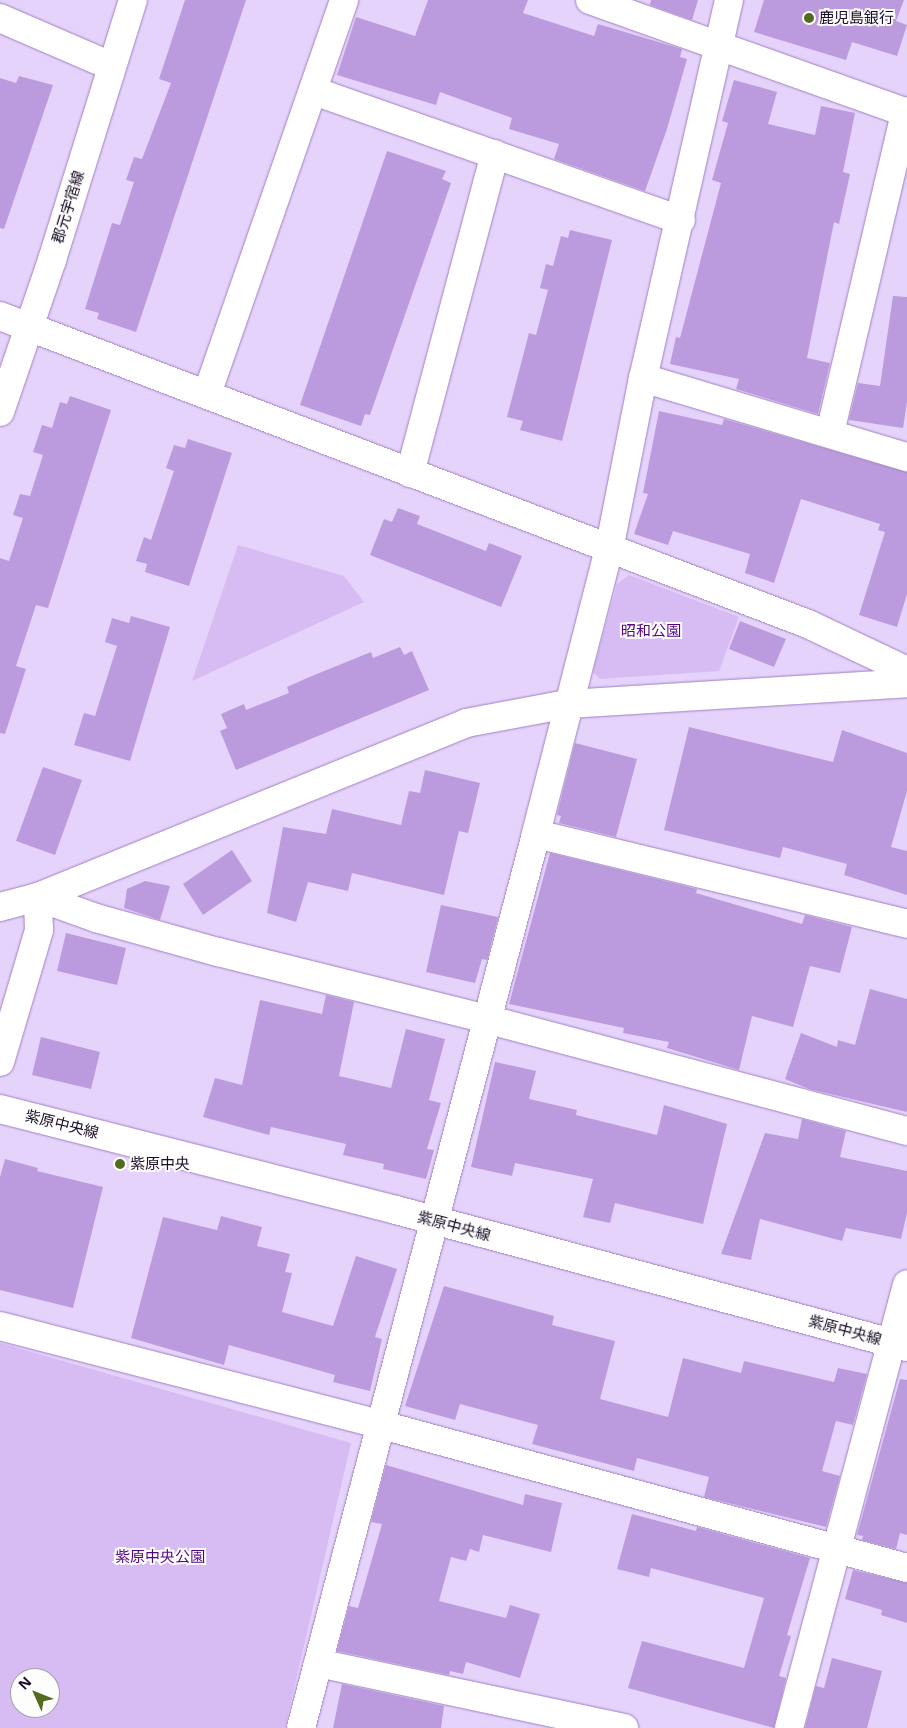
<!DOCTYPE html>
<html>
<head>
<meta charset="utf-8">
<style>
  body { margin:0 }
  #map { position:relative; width:907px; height:1728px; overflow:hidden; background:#e6d3fc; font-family:"Noto Sans","Noto Sans JP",sans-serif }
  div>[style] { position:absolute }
  .green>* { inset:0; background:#d6bcf3 }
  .building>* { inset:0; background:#bb9bdd }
  .roads { filter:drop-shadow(0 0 1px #a081c1) drop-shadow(0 0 1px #a081c1) }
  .minor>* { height:28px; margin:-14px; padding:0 14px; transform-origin:14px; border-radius:14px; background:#fff }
  .tertiary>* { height:28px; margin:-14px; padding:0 14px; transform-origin:14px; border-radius:14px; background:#fff }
  .dots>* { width:14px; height:14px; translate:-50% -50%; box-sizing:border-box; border:2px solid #fdfdfd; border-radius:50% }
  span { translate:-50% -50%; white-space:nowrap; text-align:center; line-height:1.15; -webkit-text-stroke:4px #fdfdfd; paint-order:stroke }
  .poi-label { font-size:15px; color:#1b0f27 }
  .left { translate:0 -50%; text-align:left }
  .street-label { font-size:15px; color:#1b0f27 }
  .park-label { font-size:15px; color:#540682 }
  .north { position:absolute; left:10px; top:1668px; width:50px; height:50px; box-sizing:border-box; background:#fdfdfd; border:1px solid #a39ea7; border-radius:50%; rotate:314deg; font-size:14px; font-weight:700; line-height:20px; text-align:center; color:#1b0f27 }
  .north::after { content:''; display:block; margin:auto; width:18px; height:22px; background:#516c1e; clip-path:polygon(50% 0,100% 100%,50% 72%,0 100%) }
</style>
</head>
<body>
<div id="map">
  <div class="green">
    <div style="clip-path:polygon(238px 545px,344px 576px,364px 602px,192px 681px)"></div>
    <div style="clip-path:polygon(629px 575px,739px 617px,719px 671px,600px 679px,593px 672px,617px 584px)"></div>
    <div style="clip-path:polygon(evenodd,0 1343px,351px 1443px,285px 1728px,0 1728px,0 1343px,20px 1678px,50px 1678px,50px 1708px,20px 1708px,20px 1678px)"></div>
  </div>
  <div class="building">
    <div style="clip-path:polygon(185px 0,246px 0,136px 332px,97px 319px,99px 313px,85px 309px,112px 223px,120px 225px,134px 182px,126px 180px,134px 157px,142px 159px,171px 83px,159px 79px)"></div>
    <div style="clip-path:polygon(428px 0,528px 0,523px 13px,594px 36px,598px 24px,682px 49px,680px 57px,687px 59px,667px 129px,645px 191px,554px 159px,559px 144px,509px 129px,512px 118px,440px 92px,436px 105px,337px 75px,356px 17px,415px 36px)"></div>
    <div style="clip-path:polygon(651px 0,698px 0,692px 20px,650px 5px)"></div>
    <div style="clip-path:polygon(764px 0,904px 0,896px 21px,907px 25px,897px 56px,852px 42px,846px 60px,754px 32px)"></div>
    <div style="clip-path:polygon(19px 76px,53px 85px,4px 229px,0 228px,0 78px,16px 83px)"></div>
    <div style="clip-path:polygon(734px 80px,777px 92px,768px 124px,815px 135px,821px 106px,855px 113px,843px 172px,850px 174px,839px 224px,834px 222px,807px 358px,830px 363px,818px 414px,736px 389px,739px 379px,670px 364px,676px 337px,680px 338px,721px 183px,712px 180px,728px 123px,722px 121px)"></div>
    <div style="clip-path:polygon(387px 151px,446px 171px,442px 179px,451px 183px,370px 415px,365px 414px,361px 426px,300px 405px)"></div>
    <div style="clip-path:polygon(570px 230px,612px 240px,562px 441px,520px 430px,523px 421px,507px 417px,529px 333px,536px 335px,548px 290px,540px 288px,546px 264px,553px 266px,561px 236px,568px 238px)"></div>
    <div style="clip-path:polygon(893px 296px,907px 297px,907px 402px,903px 428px,849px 420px,858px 383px,880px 386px)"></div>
    <div style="clip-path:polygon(70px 396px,111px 410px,48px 608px,36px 605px,16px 666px,26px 669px,5px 734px,0 733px,0 558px,9px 561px,23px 518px,13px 515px,20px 494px,30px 496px,43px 455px,33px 452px,42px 425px,52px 428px,60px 402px,67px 404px)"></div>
    <div style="clip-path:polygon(659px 411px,722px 425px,724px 419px,907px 472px,907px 594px,897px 627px,859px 615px,885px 532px,878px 530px,880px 524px,801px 499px,774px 583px,745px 573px,750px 554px,673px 531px,668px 545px,634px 534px,648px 494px,643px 493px)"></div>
    <div style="clip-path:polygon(188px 439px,232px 453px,189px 586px,145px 572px,147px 564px,136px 561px,144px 537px,151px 540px,174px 471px,166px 468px,174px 445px,185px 448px)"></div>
    <div style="clip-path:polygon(398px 508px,420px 516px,417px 524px,486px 551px,489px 543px,522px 556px,501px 607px,370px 555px,384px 519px,392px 522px)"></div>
    <div style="clip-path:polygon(131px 616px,170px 627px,130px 761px,74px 745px,84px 713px,95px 716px,117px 646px,105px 642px,112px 618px,129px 623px)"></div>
    <div style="clip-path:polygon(740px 621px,786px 639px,774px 667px,729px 649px)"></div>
    <div style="clip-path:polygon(400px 647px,404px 655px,412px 651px,429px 690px,236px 770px,220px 731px,227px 728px,221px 714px,244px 704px,246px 710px,289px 693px,287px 687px,307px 678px,371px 652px,373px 658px)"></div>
    <div style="clip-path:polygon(689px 727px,833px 762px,842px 730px,907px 753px,907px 791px,891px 847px,907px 851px,907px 895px,844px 875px,847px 864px,783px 847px,780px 858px,664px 830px)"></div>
    <div style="clip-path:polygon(575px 743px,637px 759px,616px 837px,559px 823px,561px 816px,557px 815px)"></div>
    <div style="clip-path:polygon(43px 767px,82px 780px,55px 855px,16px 841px)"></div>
    <div style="clip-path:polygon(425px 770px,480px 783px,468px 833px,459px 831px,444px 895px,352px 873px,348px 891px,308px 882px,296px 922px,267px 913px,283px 827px,326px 834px,332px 809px,401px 825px,409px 791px,420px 793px)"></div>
    <div style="clip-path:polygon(232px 850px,252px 881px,203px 915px,183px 884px)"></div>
    <div style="clip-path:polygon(550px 853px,697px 889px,696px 893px,802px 924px,805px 915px,852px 927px,840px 973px,810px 966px,793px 1027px,752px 1016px,739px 1070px,667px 1048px,669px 1042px,623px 1033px,624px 1028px,509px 1004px)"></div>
    <div style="clip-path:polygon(145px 881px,170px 886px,160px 920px,124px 908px,127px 889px)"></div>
    <div style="clip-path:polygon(441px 905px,498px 917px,487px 960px,482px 959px,475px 983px,426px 972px)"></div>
    <div style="clip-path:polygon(66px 933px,126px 948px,117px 985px,57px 971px)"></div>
    <div style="clip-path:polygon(870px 989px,907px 999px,907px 1112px,809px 1089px,785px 1079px,801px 1033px,837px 1047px,838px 1040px,855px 1045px)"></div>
    <div style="clip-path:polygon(326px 995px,354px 1002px,339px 1076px,391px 1088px,406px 1029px,445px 1039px,429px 1100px,441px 1103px,427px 1149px,434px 1150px,426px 1179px,383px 1169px,384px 1164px,343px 1155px,346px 1144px,271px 1127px,269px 1135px,203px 1117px,215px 1078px,242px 1085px,260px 1000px,322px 1014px)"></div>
    <div style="clip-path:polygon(41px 1037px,100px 1052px,91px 1089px,32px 1075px)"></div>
    <div style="clip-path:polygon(495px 1062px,536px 1071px,529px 1099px,577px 1110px,576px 1115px,657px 1135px,664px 1105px,727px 1124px,703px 1224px,615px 1203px,610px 1223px,583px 1217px,593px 1179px,515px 1163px,512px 1176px,471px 1167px)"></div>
    <div style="clip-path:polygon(802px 1119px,846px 1131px,840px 1157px,907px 1171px,907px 1213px,901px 1239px,846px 1228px,842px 1241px,760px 1219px,751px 1260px,721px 1254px,765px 1133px,798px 1139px)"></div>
    <div style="clip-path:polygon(5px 1159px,38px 1168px,37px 1171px,103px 1187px,73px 1308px,0 1290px,0 1177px)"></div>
    <div style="clip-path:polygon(221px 1216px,262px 1227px,257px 1246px,290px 1254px,285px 1272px,292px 1273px,282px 1312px,333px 1326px,356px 1256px,397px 1269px,375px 1337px,382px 1339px,370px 1391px,333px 1382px,335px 1375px,229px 1345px,224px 1365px,131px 1338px,163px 1217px,217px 1230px)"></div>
    <div style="clip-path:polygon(444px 1286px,554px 1316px,552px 1325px,615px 1341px,600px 1399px,668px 1417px,683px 1358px,741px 1373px,744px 1361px,834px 1382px,838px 1368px,867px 1374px,853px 1425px,836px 1421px,822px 1471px,840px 1476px,826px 1527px,704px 1497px,709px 1477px,637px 1458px,634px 1471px,532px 1444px,538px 1425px,460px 1404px,455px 1420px,405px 1406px)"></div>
    <div style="clip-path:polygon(900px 1379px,907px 1380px,907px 1535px,900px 1533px,896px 1549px,862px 1540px,863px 1536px,857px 1535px)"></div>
    <div style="clip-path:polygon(386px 1465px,523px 1505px,525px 1494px,562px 1503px,551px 1552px,483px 1535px,479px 1552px,470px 1549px,466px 1561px,451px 1557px,439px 1601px,506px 1618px,510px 1605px,540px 1614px,520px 1678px,466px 1662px,463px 1674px,450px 1671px,449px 1675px,337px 1651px,349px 1606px,358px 1608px,382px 1524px,371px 1522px)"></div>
    <div style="clip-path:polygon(632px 1514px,696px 1531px,697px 1527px,810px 1558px,787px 1635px,791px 1636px,779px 1676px,786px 1678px,774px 1728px,628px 1688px,642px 1641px,744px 1668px,764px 1598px,651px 1568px,649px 1577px,617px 1569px)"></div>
    <div style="clip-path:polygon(853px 1570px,907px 1583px,907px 1623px,881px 1615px,882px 1610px,845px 1599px)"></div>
    <div style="clip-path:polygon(832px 1658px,882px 1671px,867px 1728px,805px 1728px,816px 1686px,824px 1688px)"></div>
    <div style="clip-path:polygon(342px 1684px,444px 1706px,441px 1728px,333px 1728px)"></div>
  </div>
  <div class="roads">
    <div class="minor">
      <div style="left:590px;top:0;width:337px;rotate:19.6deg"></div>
      <div style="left:729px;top:0;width:388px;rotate:102.8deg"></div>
      <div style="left:643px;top:378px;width:174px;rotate:101.2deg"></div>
      <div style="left:609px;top:549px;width:294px;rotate:104.4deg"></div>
      <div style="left:536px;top:834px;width:382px;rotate:13.6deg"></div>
      <div style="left:0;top:18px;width:121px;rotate:23.4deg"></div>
      <div style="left:314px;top:91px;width:389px;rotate:19.4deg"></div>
      <div style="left:0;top:316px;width:31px;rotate:21deg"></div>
      <div style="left:643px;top:378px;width:276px;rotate:16.7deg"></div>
      <div style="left:207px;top:394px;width:417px;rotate:-70.8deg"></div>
      <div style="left:830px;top:433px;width:330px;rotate:-76.8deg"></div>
      <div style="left:410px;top:473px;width:330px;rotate:-75.1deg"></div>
      <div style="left:0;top:1062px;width:138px;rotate:-73.5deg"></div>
      <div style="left:39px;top:930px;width:33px;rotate:-92deg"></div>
      <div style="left:38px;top:897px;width:62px;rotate:19.9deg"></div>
      <div style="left:96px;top:918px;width:127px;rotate:15.6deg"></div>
      <div style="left:218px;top:952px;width:276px;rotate:14deg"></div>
      <div style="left:486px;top:1019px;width:436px;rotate:14.9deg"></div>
      <div style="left:0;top:1326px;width:395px;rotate:14.5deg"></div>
      <div style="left:382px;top:1425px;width:544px;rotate:15.24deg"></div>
      <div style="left:318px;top:1663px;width:313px;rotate:12deg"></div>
      <div style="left:301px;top:1728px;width:924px;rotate:-75.27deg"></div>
      <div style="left:789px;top:1728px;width:459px;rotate:-75.1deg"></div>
    </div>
    <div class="tertiary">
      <div style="left:29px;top:327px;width:834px;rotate:20.87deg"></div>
      <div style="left:808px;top:624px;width:110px;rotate:25.4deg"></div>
      <div style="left:0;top:412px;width:161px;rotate:-71.1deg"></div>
      <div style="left:52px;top:260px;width:272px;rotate:-72.7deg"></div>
      <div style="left:0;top:907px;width:39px;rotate:-15deg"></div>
      <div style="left:38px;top:897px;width:462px;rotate:-22.1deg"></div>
      <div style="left:466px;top:723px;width:104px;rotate:-10.6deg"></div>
      <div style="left:568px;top:704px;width:340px;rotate:-3.5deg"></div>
      <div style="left:0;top:1109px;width:409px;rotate:14.3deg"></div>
      <div style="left:396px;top:1210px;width:529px;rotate:15.01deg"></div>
    </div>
  </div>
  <div class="dots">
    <div style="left:809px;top:18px;background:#516c1e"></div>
    <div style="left:120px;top:1164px;background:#516c1e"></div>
  </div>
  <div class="poi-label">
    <span class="left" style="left:819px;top:18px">鹿児島銀行</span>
    <span class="left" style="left:130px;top:1164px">紫原中央</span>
  </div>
  <div class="street-label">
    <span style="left:68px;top:207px;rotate:-73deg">郡元宇宿線</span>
    <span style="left:62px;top:1124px;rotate:14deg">紫原中央線</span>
    <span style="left:454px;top:1226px;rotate:15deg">紫原中央線</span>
    <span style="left:845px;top:1330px;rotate:15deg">紫原中央線</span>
  </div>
  <div class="park-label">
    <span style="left:651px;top:631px">昭和公園</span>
    <span style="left:160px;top:1557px">紫原中央公園</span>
  </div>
  <div class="north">N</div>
</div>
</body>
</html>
